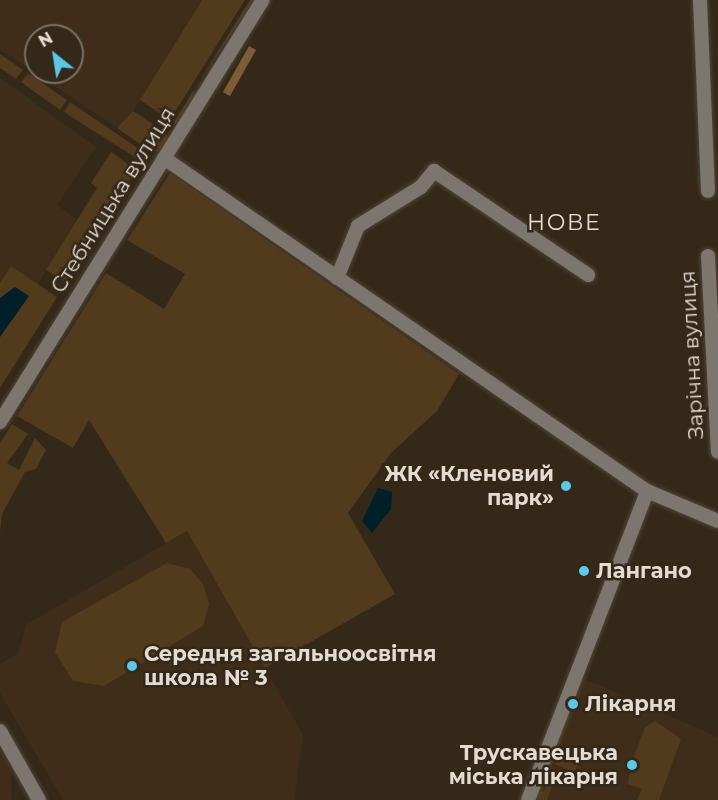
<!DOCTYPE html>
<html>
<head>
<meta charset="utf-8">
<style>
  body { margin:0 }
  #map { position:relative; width:718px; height:800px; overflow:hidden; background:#342819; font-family:Montserrat,sans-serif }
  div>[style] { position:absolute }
  .built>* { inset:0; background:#3f2d19 }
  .green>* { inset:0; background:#523a1d }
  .forest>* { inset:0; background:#7e5d36 }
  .water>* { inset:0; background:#001f29 }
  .roads { filter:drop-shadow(0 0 2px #504537) drop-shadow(0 0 2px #504537) }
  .minor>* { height:14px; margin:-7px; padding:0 7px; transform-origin:7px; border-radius:7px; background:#7d766e }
  .dots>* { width:16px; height:16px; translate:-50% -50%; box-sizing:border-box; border:3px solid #342819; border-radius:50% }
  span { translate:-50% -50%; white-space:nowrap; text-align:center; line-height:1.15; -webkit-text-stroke:5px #342819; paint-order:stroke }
  .street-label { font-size:21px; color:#e4dbd2 }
  .poi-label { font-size:21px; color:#e4dbd2; font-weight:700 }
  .right { translate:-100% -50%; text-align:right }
  .left { translate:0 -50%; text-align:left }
  .neighbourhood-label { font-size:22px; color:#e4dbd2; letter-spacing:1.5px }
  .north { position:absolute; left:24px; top:24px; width:60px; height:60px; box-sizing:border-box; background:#342819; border:2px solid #7a7063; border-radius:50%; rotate:330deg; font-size:16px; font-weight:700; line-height:24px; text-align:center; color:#e4dbd2 }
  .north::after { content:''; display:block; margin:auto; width:21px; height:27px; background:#5dc7e8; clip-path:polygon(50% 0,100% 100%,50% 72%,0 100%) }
</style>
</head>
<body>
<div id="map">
  <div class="built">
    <div style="clip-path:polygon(evenodd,0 0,202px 0,127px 121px,117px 128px,0 49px,0 0,36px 36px,72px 36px,72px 72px,36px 72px,36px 36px)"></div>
    <div style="clip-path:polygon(0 78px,96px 147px,57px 205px,78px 220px,0 344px)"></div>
    <div style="clip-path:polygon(187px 531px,303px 735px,294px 800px,63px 800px,0 693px,0 664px,18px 653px,27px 624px)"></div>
    <div style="clip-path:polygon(580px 677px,718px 737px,718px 800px,533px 800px)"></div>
    <div style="clip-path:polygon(0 749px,10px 766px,12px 800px,0 800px)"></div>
  </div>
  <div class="green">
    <div style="clip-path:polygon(202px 0,245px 0,170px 120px,140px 100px)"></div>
    <div style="clip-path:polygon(250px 0,254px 0,195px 88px)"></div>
    <div style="clip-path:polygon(0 54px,23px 70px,16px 79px,0 68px)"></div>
    <div style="clip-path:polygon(28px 73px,67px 100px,60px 110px,21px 82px)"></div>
    <div style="clip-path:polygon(193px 91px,196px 93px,177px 124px,174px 122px)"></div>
    <div style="clip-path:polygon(70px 102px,148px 155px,147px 165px,64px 112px)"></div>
    <div style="clip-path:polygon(133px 111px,165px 132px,168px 138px,160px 151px,150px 151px,117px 128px)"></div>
    <div style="clip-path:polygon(111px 152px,136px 170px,66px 283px,46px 270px,97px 188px,91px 183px)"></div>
    <div style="clip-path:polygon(170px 173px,459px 374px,437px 411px,391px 453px,348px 513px,395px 594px,265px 668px,187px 531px,166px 543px,89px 420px,73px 448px,17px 416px,106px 273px,164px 309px,185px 274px,127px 240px)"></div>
    <div style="clip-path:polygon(11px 266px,57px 297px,0 388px,0 283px)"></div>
    <div style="clip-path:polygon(12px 424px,28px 434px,7px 463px,19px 470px,35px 438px,46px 450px,36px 469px,25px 472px,2px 514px,0 532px,0 443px)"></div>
    <div style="clip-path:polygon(167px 563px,190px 569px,203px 584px,209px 603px,203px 626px,104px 686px,73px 681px,55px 652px,62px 622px)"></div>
    <div style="clip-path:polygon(655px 721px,681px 739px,659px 800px,637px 800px,642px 789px,628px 784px,631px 765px,645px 727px)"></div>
    <div style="clip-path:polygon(563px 757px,578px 763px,575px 772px,554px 764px)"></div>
    <div style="clip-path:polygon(549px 779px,554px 781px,547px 800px,540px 800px,536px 793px,544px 791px)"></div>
  </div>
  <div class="forest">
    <div style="clip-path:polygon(249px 46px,256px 50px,230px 96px,223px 92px)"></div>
  </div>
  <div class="water">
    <div style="clip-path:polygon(15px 287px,29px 296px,0 337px,0 298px)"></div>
    <div style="clip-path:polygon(378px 488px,392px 492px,391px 509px,372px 533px,362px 521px)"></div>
  </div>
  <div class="roads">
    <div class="minor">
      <div style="left:700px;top:0;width:191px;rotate:87.6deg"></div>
      <div style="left:164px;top:158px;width:587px;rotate:34.58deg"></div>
      <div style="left:647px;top:491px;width:77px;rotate:22.9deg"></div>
      <div style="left:708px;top:256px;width:196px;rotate:87.1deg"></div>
      <div style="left:337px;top:278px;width:56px;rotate:-68deg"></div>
      <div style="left:358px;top:226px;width:74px;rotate:-31.8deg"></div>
      <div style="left:421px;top:187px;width:21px;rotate:-51deg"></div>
      <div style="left:434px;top:171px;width:186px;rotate:34deg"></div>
      <div style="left:0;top:422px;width:497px;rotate:-58.1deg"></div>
      <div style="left:0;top:731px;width:79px;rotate:60.5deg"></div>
      <div style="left:528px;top:800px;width:331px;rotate:-68.9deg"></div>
    </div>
  </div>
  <div class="dots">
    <div style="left:566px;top:486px;background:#5dc7e8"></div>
    <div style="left:584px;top:571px;background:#5dc7e8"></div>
    <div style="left:132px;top:666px;background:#5dc7e8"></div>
    <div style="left:573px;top:704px;background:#5dc7e8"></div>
    <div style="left:632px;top:765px;background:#5dc7e8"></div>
  </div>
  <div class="street-label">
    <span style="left:113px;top:200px;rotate:-58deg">Стебницька вулиця</span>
    <span style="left:692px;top:355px;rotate:-93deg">Зарічна вулиця</span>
  </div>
  <div class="poi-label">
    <span class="right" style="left:554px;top:486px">ЖК «Кленовий<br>парк»</span>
    <span class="left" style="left:596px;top:571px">Лангано</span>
    <span class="left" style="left:144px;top:666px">Середня загальноосвітня<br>школа № 3</span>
    <span class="left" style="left:585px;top:704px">Лікарня</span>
    <span class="right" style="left:618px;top:765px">Трускавецька<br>міська лікарня</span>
  </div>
  <div class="neighbourhood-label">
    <span style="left:564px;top:223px">НОВЕ</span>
  </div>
  <div class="north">N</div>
</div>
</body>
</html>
